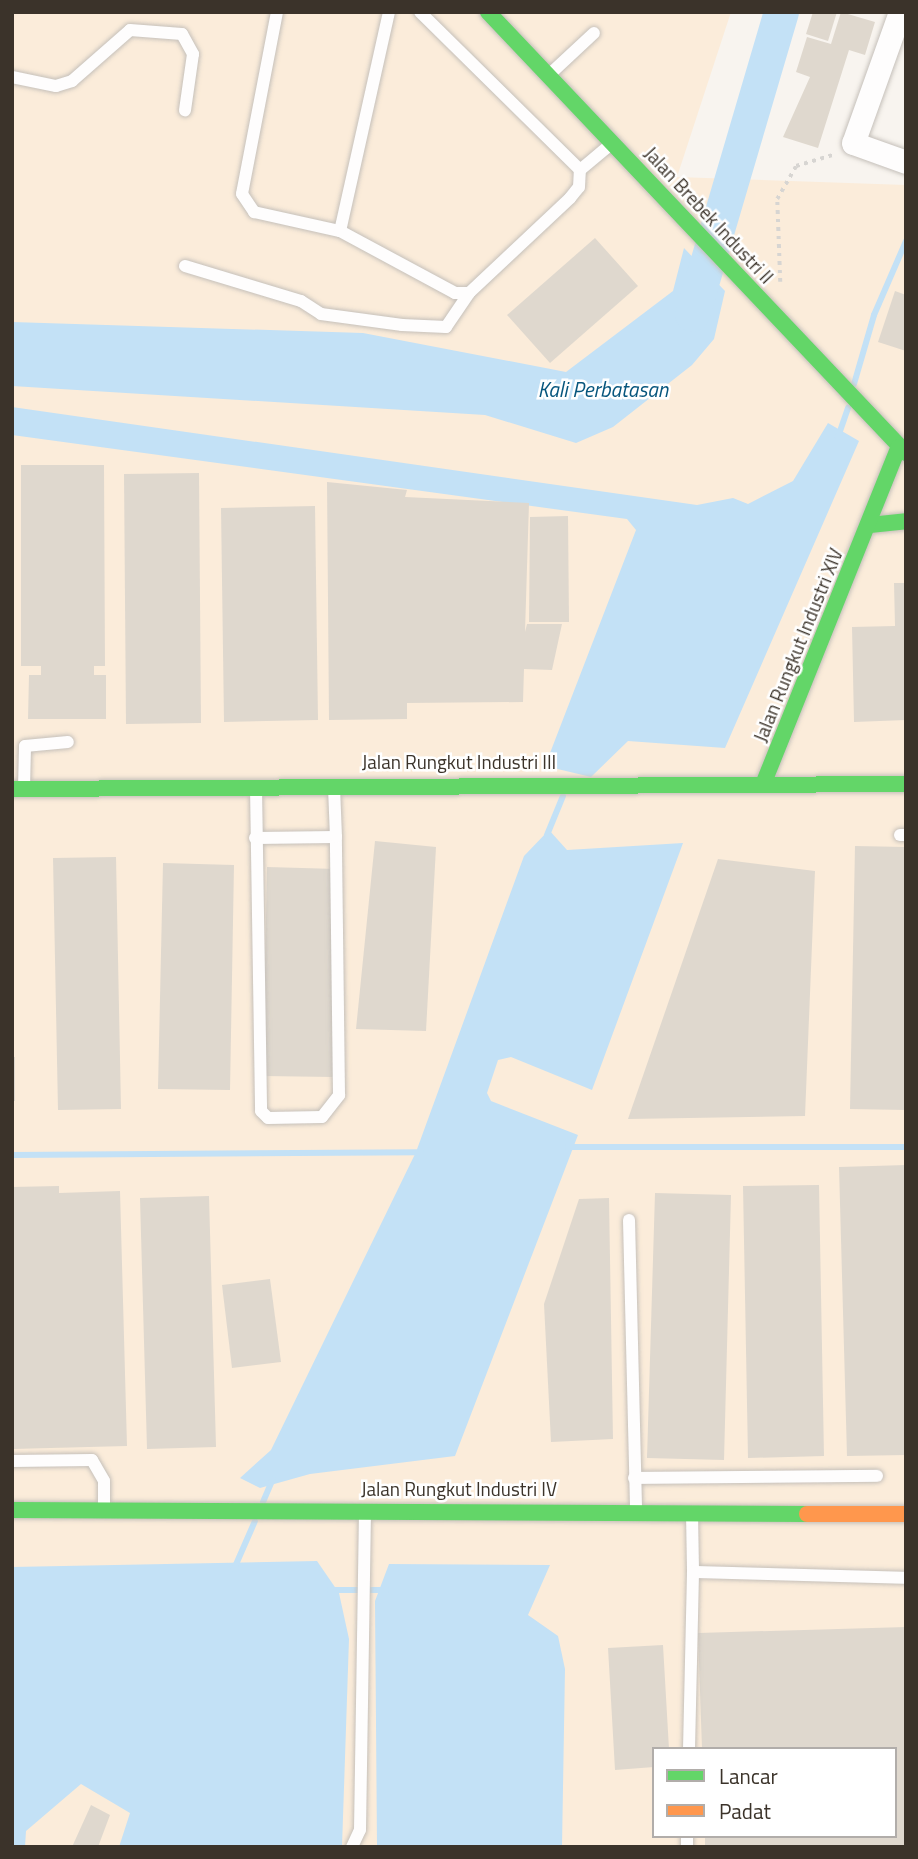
<!DOCTYPE html>
<html>
<head>
<meta charset="utf-8">
<style>
  body { margin:0 }
  #map { position:relative; width:918px; height:1859px; overflow:hidden; background:#f8f4ef; font-family:"Titillium Web",sans-serif }
  div>[style] { position:absolute }
  .built>* { inset:0; background:#fbecda }
  .water>* { inset:0; background:#c3e1f6 }
  .stream>* { height:6px; margin:-3px; padding:0 3px; transform-origin:3px; border-radius:3px; background:#c3e1f6 }
  .river>* { height:35px; margin:-17.5px; padding:0 17.5px; transform-origin:17.5px; border-radius:17.5px; background:#c3e1f6 }
  .building>* { inset:0; background:#dfd8ce }
  .path>* { height:3.5px; margin-top:-1.75px; transform-origin:0; background:repeating-linear-gradient(90deg,#d7d5d2 0 3.5px,transparent 0 8.5px) }
  .roads { filter:drop-shadow(0 0 2px #c5c0ba) drop-shadow(0 0 2px #c5c0ba) }
  .lane>* { height:12px; margin:-6px; padding:0 6px; transform-origin:6px; border-radius:6px; background:#fefdfd }
  .street>* { height:23px; margin:-11.5px; padding:0 11.5px; transform-origin:11.5px; border-radius:11.5px; background:#fefdfd }
  .fast>* { height:16px; margin:-8px; padding:0 8px; transform-origin:8px; border-radius:8px; background:#63d668 }
  .slow>* { height:16px; margin:-8px; padding:0 8px; transform-origin:8px; border-radius:8px; background:#ff974d }
  span { translate:-50% -50%; white-space:nowrap; text-align:center; line-height:1.15; -webkit-text-stroke:5px #fff; paint-order:stroke }
  .street-label { font-size:19px; color:#3b332a }
  .water-label { font-size:21px; color:#07567d; font-style:italic }
  .frame { position:absolute; inset:0; border:14px solid #3b332a; pointer-events:none }
  .legend { position:absolute; left:652px; top:1747px; width:245px; height:91px; box-sizing:border-box; background:#fff; border:2px solid #b1adaa; margin:0; padding:9px 12px; list-style:none; font-size:21px; color:#3b332a }
  .legend li { display:flex; align-items:center; gap:14px; height:35px }
  .legend b { width:35px; border:2px solid #b1adaa }
</style>
</head>
<body>
<div id="map">
  <div class="built">
    <div style="clip-path:polygon(evenodd,12px 12px,731px 12px,677px 177px,906px 185px,906px 1847px,12px 1847px,12px 12px,654px 1749px,895px 1749px,895px 1836px,654px 1836px,654px 1749px)"></div>
  </div>
  <div class="water">
    <div style="clip-path:polygon(684px 248px,725px 291px,714px 339px,692px 365px,613px 427px,576px 443px,485px 415px,12px 386px,12px 322px,363px 333px,566px 372px,673px 291px)"></div>
    <div style="clip-path:polygon(12px 407px,697px 505px,733px 498px,748px 504px,793px 481px,828px 423px,859px 441px,725px 748px,628px 741px,591px 777px,545px 766px,636px 530px,627px 519px,12px 435px)"></div>
    <div style="clip-path:polygon(549px 830px,567px 850px,683px 843px,592px 1090px,511px 1057px,498px 1060px,487px 1093px,491px 1101px,578px 1135px,455px 1456px,310px 1474px,260px 1488px,240px 1478px,271px 1450px,416px 1152px,524px 856px)"></div>
    <div style="clip-path:polygon(317px 1561px,339px 1593px,349px 1639px,342px 1847px,119px 1847px,130px 1813px,81px 1784px,26px 1831px,25px 1847px,12px 1847px,12px 1567px)"></div>
    <div style="clip-path:polygon(389px 1564px,550px 1565px,528px 1615px,558px 1636px,565px 1669px,562px 1847px,377px 1847px,375px 1601px)"></div>
  </div>
  <div class="stream">
    <div style="left:854px;top:384px;width:72px;rotate:-73.8deg"></div>
    <div style="left:874px;top:315px;width:81px;rotate:-66.6deg"></div>
    <div style="left:838px;top:437px;width:31px;rotate:-71deg"></div>
    <div style="left:547px;top:835px;width:42px;rotate:-67.7deg"></div>
    <div style="left:568px;top:1147px;width:338px"></div>
    <div style="left:12px;top:1155px;width:409px;rotate:-0.4deg"></div>
    <div style="left:263px;top:1502px;width:25px;rotate:-67deg"></div>
    <div style="left:234px;top:1569px;width:52px;rotate:-66.4deg"></div>
    <div style="left:330px;top:1590px;width:56px"></div>
  </div>
  <div class="river">
    <div style="left:692px;top:314px;width:315px;rotate:-73.6deg"></div>
  </div>
  <div class="building">
    <div style="clip-path:polygon(813px 12px,837px 12px,828px 41px,806px 34px)"></div>
    <div style="clip-path:polygon(841px 12px,875px 22px,865px 55px,849px 50px,818px 148px,783px 137px,810px 77px,796px 72px,807px 37px,831px 44px)"></div>
    <div style="clip-path:polygon(595px 238px,638px 286px,550px 363px,507px 315px)"></div>
    <div style="clip-path:polygon(895px 291px,906px 295px,906px 351px,878px 342px)"></div>
    <div style="clip-path:polygon(21px 465px,104px 465px,105px 666px,94px 666px,94px 675px,106px 675px,106px 719px,28px 719px,29px 675px,41px 675px,41px 666px,21px 666px)"></div>
    <div style="clip-path:polygon(199px 473px,201px 723px,126px 724px,124px 474px)"></div>
    <div style="clip-path:polygon(327px 482px,407px 490px,405px 497px,529px 503px,525px 632px,527px 624px,562px 624px,552px 670px,524px 669px,523px 702px,407px 703px,407px 719px,329px 720px)"></div>
    <div style="clip-path:polygon(315px 506px,318px 720px,224px 722px,221px 508px)"></div>
    <div style="clip-path:polygon(568px 516px,569px 622px,529px 622px,530px 517px)"></div>
    <div style="clip-path:polygon(894px 583px,906px 583px,906px 720px,854px 722px,852px 627px,895px 626px)"></div>
    <div style="clip-path:polygon(375px 841px,436px 847px,426px 1031px,356px 1029px)"></div>
    <div style="clip-path:polygon(855px 846px,906px 847px,906px 1110px,850px 1109px)"></div>
    <div style="clip-path:polygon(116px 857px,121px 1109px,58px 1110px,53px 858px)"></div>
    <div style="clip-path:polygon(718px 859px,815px 871px,805px 1116px,628px 1119px)"></div>
    <div style="clip-path:polygon(163px 863px,234px 865px,230px 1090px,158px 1089px)"></div>
    <div style="clip-path:polygon(267px 867px,337px 869px,333px 1077px,263px 1076px)"></div>
    <div style="clip-path:polygon(12px 1057px,15px 1057px,15px 1101px,12px 1101px)"></div>
    <div style="clip-path:polygon(906px 1165px,906px 1455px,847px 1456px,839px 1167px)"></div>
    <div style="clip-path:polygon(819px 1185px,824px 1456px,748px 1458px,743px 1186px)"></div>
    <div style="clip-path:polygon(59px 1186px,59px 1193px,120px 1191px,127px 1446px,12px 1449px,12px 1187px)"></div>
    <div style="clip-path:polygon(655px 1193px,731px 1195px,724px 1460px,647px 1458px)"></div>
    <div style="clip-path:polygon(209px 1196px,216px 1447px,147px 1449px,140px 1198px)"></div>
    <div style="clip-path:polygon(609px 1198px,613px 1439px,551px 1442px,544px 1304px,579px 1199px)"></div>
    <div style="clip-path:polygon(270px 1279px,281px 1362px,232px 1368px,222px 1285px)"></div>
    <div style="clip-path:polygon(906px 1627px,906px 1847px,705px 1847px,705px 1836px,895px 1836px,895px 1749px,702px 1749px,698px 1633px)"></div>
    <div style="clip-path:polygon(663px 1645px,669px 1749px,654px 1749px,654px 1767px,615px 1770px,608px 1648px)"></div>
    <div style="clip-path:polygon(91px 1805px,110px 1815px,98px 1847px,72px 1847px)"></div>
  </div>
  <div class="path">
    <div style="left:780px;top:282px;width:83px;rotate:-92.1deg"></div>
    <div style="left:777px;top:199px;width:38px;rotate:-60deg"></div>
    <div style="left:796px;top:166px;width:42px;rotate:-16.7deg"></div>
  </div>
  <div class="roads">
    <div class="lane">
      <div style="left:277px;top:12px;width:185px;rotate:100.9deg"></div>
      <div style="left:242px;top:194px;width:22px;rotate:56deg"></div>
      <div style="left:254px;top:212px;width:88px;rotate:12.5deg"></div>
      <div style="left:389px;top:12px;width:224px;rotate:102.6deg"></div>
      <div style="left:340px;top:231px;width:131px;rotate:28.3deg"></div>
      <div style="left:455px;top:293px;width:14px"></div>
      <div style="left:469px;top:293px;width:139px;rotate:-43.2deg"></div>
      <div style="left:570px;top:198px;width:14px;rotate:-51deg"></div>
      <div style="left:579px;top:187px;width:17px;rotate:-87deg"></div>
      <div style="left:420px;top:12px;width:225px;rotate:44.6deg"></div>
      <div style="left:580px;top:170px;width:40px;rotate:-40deg"></div>
      <div style="left:550px;top:74px;width:60px;rotate:-43deg"></div>
      <div style="left:12px;top:77px;width:45px;rotate:11.6deg"></div>
      <div style="left:56px;top:86px;width:17px;rotate:-17deg"></div>
      <div style="left:72px;top:81px;width:77px;rotate:-41.3deg"></div>
      <div style="left:130px;top:30px;width:52px;rotate:4.4deg"></div>
      <div style="left:182px;top:34px;width:23px;rotate:61deg"></div>
      <div style="left:193px;top:54px;width:57px;rotate:98.1deg"></div>
      <div style="left:185px;top:266px;width:121px;rotate:16.8deg"></div>
      <div style="left:301px;top:301px;width:24px;rotate:33deg"></div>
      <div style="left:321px;top:314px;width:82px;rotate:7.7deg"></div>
      <div style="left:402px;top:325px;width:44px;rotate:2.6deg"></div>
      <div style="left:446px;top:327px;width:41px;rotate:-55.9deg"></div>
      <div style="left:256px;top:787px;width:324px;rotate:89.1deg"></div>
      <div style="left:261px;top:1111px;width:10px;rotate:45deg"></div>
      <div style="left:268px;top:1118px;width:54px;rotate:-1.1deg"></div>
      <div style="left:322px;top:1117px;width:28px;rotate:-52deg"></div>
      <div style="left:339px;top:1095px;width:258px;rotate:-90.7deg"></div>
      <div style="left:24px;top:788px;width:42px;rotate:-88.6deg"></div>
      <div style="left:25px;top:746px;width:43px;rotate:-5.3deg"></div>
      <div style="left:900px;top:835px;width:6px"></div>
      <div style="left:255px;top:838px;width:81px;rotate:-0.7deg"></div>
      <div style="left:336px;top:837px;width:50px;rotate:-92.3deg"></div>
      <div style="left:629px;top:1220px;width:291px;rotate:88.6deg"></div>
      <div style="left:12px;top:1461px;width:80px;rotate:-0.7deg"></div>
      <div style="left:92px;top:1460px;width:24px;rotate:60deg"></div>
      <div style="left:104px;top:1481px;width:27px;rotate:90deg"></div>
      <div style="left:634px;top:1478px;width:243px;rotate:-0.5deg"></div>
      <div style="left:692px;top:1513px;width:59px;rotate:89deg"></div>
      <div style="left:693px;top:1572px;width:213px;rotate:1.6deg"></div>
      <div style="left:689px;top:1749px;width:177px;rotate:-88.7deg"></div>
      <div style="left:352px;top:1847px;width:19px;rotate:-65deg"></div>
      <div style="left:360px;top:1830px;width:317px;rotate:-89.1deg"></div>
      <div style="left:687px;top:1847px;width:11px;rotate:-90deg"></div>
    </div>
    <div class="street">
      <div style="left:900px;top:12px;width:139px;rotate:109.7deg"></div>
      <div style="left:853px;top:143px;width:56px;rotate:19.7deg"></div>
    </div>
    <div class="fast">
      <div style="left:488px;top:12px;width:608px;rotate:46.53deg"></div>
      <div style="left:870px;top:525px;width:36px;rotate:-6deg"></div>
      <div style="left:764px;top:782px;width:361px;rotate:-68.1deg"></div>
      <div style="left:12px;top:789px;width:894px;rotate:-0.32deg"></div>
      <div style="left:12px;top:1510px;width:795px;rotate:0.29deg"></div>
    </div>
    <div class="slow">
      <div style="left:807px;top:1514px;width:99px"></div>
    </div>
  </div>
  <div class="street-label">
    <span style="left:709px;top:215px;rotate:47deg">Jalan Brebek Industri II</span>
    <span style="left:798px;top:645px;rotate:-68deg">Jalan Rungkut Industri XIV</span>
    <span style="left:459px;top:762px">Jalan Rungkut Industri III</span>
    <span style="left:459px;top:1489px">Jalan Rungkut Industri IV</span>
  </div>
  <div class="water-label">
    <span style="left:603px;top:389px">Kali Perbatasan</span>
  </div>
  <div class="frame"></div>
  <ul class="legend">
  <li><b style="height:9px;background:#63d668"></b>Lancar</li>
  <li><b style="height:9px;background:#ff974d"></b>Padat</li>
  </ul>
</div>
</body>
</html>
